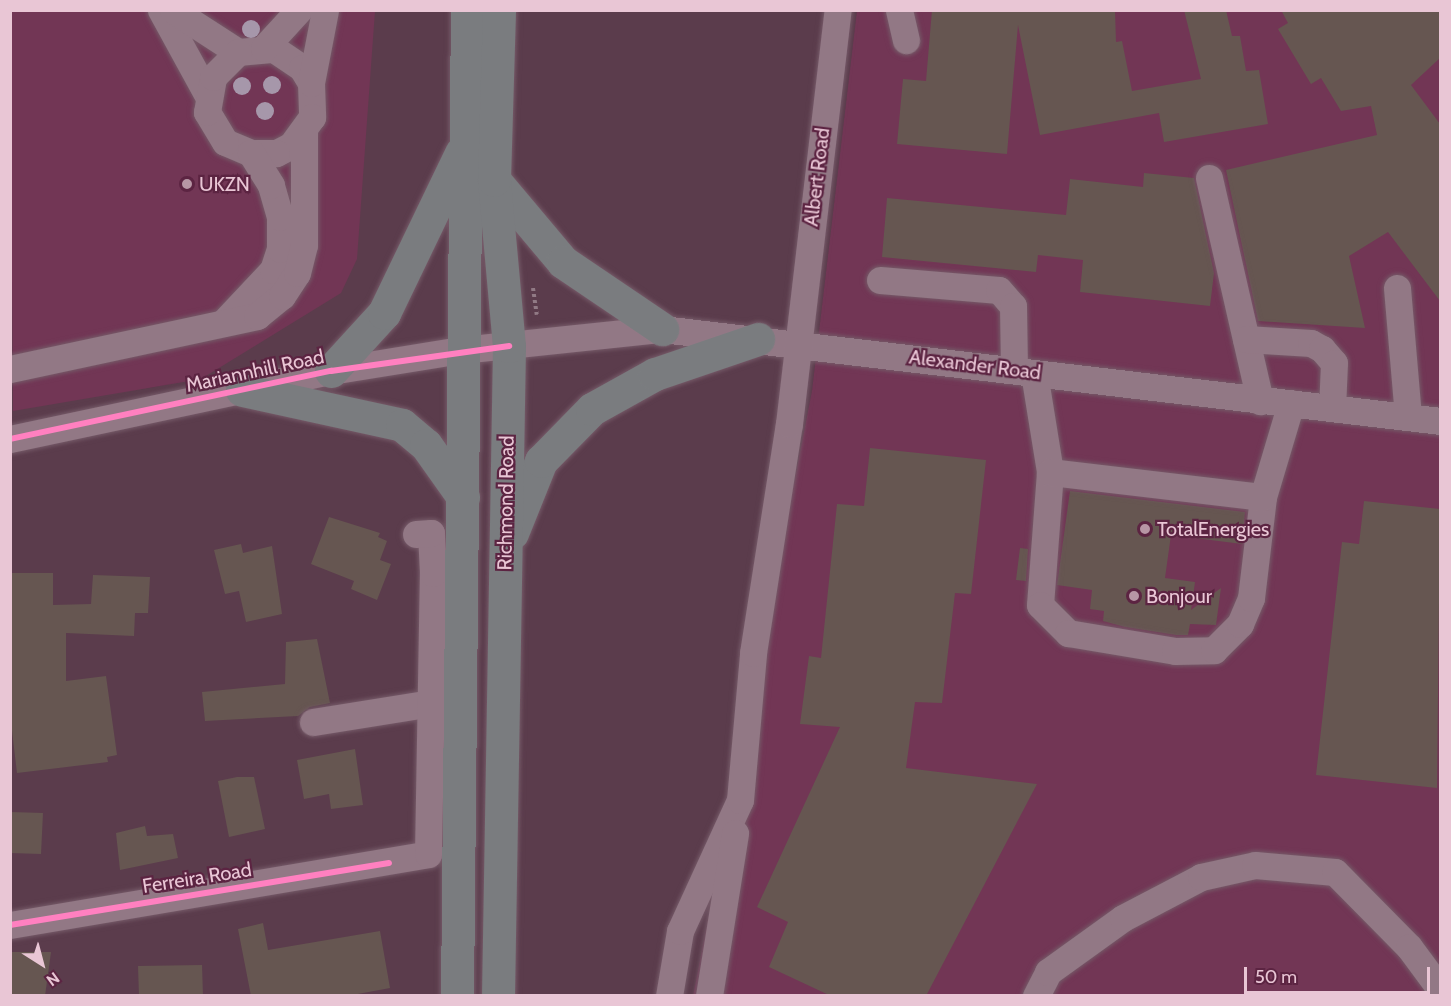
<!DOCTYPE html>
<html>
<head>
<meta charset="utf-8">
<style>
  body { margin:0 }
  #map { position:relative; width:1451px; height:1006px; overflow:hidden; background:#5b3c4c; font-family:Cabin,sans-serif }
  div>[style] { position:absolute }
  .built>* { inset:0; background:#723655 }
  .building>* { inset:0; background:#665651 }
  .path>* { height:4px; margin-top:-2px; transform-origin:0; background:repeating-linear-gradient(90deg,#917a85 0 3px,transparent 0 6px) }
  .roads { filter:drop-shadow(0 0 2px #755a68) drop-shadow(0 0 2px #755a68) }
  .minor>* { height:27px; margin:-13.5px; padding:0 13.5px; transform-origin:13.5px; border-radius:13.5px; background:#927885 }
  .highway>* { height:33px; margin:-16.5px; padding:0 16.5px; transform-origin:16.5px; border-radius:16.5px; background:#7a7c7f }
  .cycleway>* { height:6px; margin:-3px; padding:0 3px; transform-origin:3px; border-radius:3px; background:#ff80c0 }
  .trees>* { width:18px; height:18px; margin:-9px; border-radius:50%; background:#a697aa }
  .dots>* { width:16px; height:16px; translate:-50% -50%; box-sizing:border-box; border:3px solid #5c2442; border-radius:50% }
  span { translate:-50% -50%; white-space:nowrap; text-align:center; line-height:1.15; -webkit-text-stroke:4.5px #5c2442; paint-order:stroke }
  .street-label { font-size:20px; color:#e9c6d5 }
  .poi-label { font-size:20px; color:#e9c6d5 }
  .left { translate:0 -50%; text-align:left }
  .frame { position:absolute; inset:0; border:12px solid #e9c6d5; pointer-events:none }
  .north { position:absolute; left:12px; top:934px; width:60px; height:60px; -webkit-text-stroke:4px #5c2442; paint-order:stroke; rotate:144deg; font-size:16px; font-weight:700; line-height:24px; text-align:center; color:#e9c6d5 }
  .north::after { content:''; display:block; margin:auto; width:21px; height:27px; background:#e9c6d5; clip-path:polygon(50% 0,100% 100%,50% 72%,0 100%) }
  .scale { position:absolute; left:1244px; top:967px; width:186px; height:27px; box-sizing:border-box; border:3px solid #e9c6d5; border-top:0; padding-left:8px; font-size:18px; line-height:21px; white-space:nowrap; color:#e9c6d5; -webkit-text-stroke:4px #5c2442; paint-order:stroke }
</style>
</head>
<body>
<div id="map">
  <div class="built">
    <div style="clip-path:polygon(10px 11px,375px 11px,357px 259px,341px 293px,201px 379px,13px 411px)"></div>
    <div style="clip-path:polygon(857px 11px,1440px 11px,1440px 995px,693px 996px,812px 391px)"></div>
  </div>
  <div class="building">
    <div style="clip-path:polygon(932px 10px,1115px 10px,1116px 42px,1122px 41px,1132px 91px,1201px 79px,1184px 10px,1226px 10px,1232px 36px,1240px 36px,1246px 71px,1259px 70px,1268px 124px,1164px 142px,1159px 113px,1040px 135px,1018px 25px,1007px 154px,897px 144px,903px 79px,926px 81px)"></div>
    <div style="clip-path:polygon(1281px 10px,1440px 10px,1440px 58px,1411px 85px,1440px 124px,1440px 301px,1388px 232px,1349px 256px,1365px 328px,1258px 321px,1226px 170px,1377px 135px,1371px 106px,1341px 111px,1321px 78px,1311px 84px,1278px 29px,1288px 23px)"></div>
    <div style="clip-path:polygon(1144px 173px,1194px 178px,1214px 273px,1210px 306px,1080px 292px,1083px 260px,1038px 255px,1036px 272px,882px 257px,887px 198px,1066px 215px,1070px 179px,1143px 187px)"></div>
    <div style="clip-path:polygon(870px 448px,986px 460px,971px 594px,955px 593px,942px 703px,915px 702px,906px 768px,1037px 784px,926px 996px,831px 996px,769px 967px,788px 922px,757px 907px,840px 727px,800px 724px,809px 656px,821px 658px,837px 504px,864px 506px)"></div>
    <div style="clip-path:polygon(1070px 491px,1245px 512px,1242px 544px,1171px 535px,1165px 578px,1195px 582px,1191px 610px,1221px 588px,1216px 625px,1190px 624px,1188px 635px,1176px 635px,1125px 627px,1103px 621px,1104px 611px,1090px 609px,1092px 590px,1057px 585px)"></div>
    <div style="clip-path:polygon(1364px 501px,1440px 509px,1437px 788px,1316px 775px,1342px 542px,1359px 544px)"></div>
    <div style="clip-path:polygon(329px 517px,380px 533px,378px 537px,387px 541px,380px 560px,391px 564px,377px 600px,351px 589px,354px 581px,311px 564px)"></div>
    <div style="clip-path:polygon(241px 544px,243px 553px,272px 546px,282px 614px,246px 622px,239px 591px,225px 594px,214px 550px)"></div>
    <div style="clip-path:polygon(1020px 548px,1028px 549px,1026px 581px,1016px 580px)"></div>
    <div style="clip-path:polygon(10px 573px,53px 573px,53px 605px,91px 604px,93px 575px,150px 577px,148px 613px,135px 613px,134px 636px,66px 633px,66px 681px,106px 676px,117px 755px,107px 757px,108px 762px,17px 773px,10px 714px)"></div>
    <div style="clip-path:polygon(317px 639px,330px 703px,310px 707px,298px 716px,205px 721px,202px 692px,285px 684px,286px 642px)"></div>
    <div style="clip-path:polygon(355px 749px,363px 805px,331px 809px,329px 794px,304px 799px,297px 760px)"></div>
    <div style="clip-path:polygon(237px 777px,254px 777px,265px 829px,229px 837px,218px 781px)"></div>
    <div style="clip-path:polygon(10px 812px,43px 813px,41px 854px,10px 853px)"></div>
    <div style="clip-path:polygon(145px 826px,147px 836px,173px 834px,178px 858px,120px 870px,116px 833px)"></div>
    <div style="clip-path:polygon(263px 923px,268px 950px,380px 931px,390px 988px,347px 996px,251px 996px,238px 929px)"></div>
    <div style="clip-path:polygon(10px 952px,51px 952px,45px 996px,10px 996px)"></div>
    <div style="clip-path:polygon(202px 965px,203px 996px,139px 996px,138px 966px)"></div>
  </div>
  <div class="path">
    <div style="left:533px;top:288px;width:27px;rotate:82deg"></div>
  </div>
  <div class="roads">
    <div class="minor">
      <div style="left:161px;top:10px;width:96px;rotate:61.3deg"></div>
      <div style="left:173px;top:10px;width:77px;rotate:32.9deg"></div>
      <div style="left:238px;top:52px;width:36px;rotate:-5deg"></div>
      <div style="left:274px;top:49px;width:34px;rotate:34deg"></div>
      <div style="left:302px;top:68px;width:17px;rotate:59deg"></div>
      <div style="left:311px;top:83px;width:34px;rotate:88deg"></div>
      <div style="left:312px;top:117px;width:34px;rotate:126deg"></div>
      <div style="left:292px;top:145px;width:18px;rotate:153deg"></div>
      <div style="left:276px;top:153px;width:25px;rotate:180deg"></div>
      <div style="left:251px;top:153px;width:28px;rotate:-157deg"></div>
      <div style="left:225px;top:142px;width:35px;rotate:-121deg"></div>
      <div style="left:207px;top:112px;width:36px;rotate:-80deg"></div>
      <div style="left:213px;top:77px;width:35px;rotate:-45deg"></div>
      <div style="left:899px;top:10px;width:31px;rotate:77deg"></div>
      <div style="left:264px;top:48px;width:52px;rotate:-47.4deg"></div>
      <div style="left:311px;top:83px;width:74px;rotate:-79.1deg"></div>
      <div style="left:1209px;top:178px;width:229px;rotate:77.1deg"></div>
      <div style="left:880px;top:280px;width:119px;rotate:4.8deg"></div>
      <div style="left:999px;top:290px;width:21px;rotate:49deg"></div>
      <div style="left:1013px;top:306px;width:64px;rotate:89.1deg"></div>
      <div style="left:1397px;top:288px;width:129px;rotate:85.1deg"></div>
      <div style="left:223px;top:323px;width:73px;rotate:-46.7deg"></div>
      <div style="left:273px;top:270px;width:22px;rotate:-72deg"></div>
      <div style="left:280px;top:249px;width:32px;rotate:-90deg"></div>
      <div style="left:280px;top:217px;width:33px;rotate:-106deg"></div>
      <div style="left:271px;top:185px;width:38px;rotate:-122deg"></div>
      <div style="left:1246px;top:339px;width:65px;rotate:3.5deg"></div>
      <div style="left:1311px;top:343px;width:13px;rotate:29deg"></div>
      <div style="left:1322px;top:349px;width:18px;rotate:49deg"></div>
      <div style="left:1334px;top:363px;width:45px;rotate:92.5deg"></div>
      <div style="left:10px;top:369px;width:253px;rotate:-12.1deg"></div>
      <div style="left:257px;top:316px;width:32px;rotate:-39deg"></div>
      <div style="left:282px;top:296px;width:27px;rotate:-57deg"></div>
      <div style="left:297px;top:273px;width:29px;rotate:-76deg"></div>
      <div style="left:304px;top:245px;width:113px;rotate:-90deg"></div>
      <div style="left:1034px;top:373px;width:100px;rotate:80.8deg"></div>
      <div style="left:1050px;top:472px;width:133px;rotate:94.3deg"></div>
      <div style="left:1040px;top:605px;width:40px;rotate:45deg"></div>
      <div style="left:1068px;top:633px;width:109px;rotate:9.5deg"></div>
      <div style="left:1175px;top:651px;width:39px;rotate:-1deg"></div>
      <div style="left:1214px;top:650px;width:37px;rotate:-45deg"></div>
      <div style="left:1240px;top:624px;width:28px;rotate:-67deg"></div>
      <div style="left:1251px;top:598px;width:102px;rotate:-83.2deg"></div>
      <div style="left:1263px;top:497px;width:98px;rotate:-73.4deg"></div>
      <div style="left:10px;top:439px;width:328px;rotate:-12deg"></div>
      <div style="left:331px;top:371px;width:132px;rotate:-9.2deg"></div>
      <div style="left:461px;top:350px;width:202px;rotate:-6deg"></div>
      <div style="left:662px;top:329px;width:783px;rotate:6.74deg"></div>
      <div style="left:1050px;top:472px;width:214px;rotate:6.7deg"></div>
      <div style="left:313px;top:722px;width:120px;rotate:-9.1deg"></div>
      <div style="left:10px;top:925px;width:424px;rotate:-9.6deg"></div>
      <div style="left:428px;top:854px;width:281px;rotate:-89deg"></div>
      <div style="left:433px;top:573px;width:40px;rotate:-92.9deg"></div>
      <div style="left:431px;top:533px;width:15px;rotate:176deg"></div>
      <div style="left:669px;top:996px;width:66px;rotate:-80.4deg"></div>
      <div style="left:680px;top:931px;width:144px;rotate:-65.4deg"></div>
      <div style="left:740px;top:800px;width:148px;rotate:-84.9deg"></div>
      <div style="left:753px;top:653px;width:232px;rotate:-81.1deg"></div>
      <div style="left:789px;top:424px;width:417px;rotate:-83.3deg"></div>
      <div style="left:709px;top:996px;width:165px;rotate:-80.9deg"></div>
      <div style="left:1036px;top:996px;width:27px;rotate:-63deg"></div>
      <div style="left:1048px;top:972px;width:92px;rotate:-35.8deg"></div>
      <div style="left:1123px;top:918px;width:88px;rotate:-27.7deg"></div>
      <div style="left:1201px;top:877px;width:55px;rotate:-12.5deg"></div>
      <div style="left:1255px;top:865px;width:80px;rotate:5deg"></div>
      <div style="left:1335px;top:872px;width:105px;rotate:45.4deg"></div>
      <div style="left:1409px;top:947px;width:52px;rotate:53.6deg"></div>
    </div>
    <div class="highway">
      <div style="left:494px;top:180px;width:107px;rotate:49.9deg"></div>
      <div style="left:563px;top:262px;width:120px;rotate:34.1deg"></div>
      <div style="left:331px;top:371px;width:79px;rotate:-47.6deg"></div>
      <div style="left:384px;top:313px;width:178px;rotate:-64.3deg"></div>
      <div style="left:242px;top:390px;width:164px;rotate:12.3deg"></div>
      <div style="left:402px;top:425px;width:31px;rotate:40deg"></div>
      <div style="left:426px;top:445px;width:64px;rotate:54.6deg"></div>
      <div style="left:512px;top:533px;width:78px;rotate:-68.1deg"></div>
      <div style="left:541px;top:461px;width:73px;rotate:-45.6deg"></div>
      <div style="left:592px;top:409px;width:72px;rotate:-29.1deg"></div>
      <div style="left:655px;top:374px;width:109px;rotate:-18.8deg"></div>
      <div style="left:457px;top:996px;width:986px;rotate:-89.42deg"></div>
      <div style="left:498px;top:996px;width:650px;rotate:-89.03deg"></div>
      <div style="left:509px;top:346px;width:167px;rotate:-95.2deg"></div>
      <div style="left:494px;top:180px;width:170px;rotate:-88.3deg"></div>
    </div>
  </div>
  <div class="cycleway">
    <div style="left:10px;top:439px;width:328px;rotate:-12deg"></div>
    <div style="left:331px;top:371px;width:180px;rotate:-8deg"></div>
    <div style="left:10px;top:925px;width:384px;rotate:-9.3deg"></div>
  </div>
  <div class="trees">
    <div style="left:251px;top:29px"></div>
    <div style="left:272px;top:85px"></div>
    <div style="left:242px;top:86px"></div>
    <div style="left:265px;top:111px"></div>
  </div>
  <div class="dots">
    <div style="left:187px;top:184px;background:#b796a5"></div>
    <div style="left:1145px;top:529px;background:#b796a5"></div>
    <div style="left:1134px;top:596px;background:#b796a5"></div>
  </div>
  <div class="street-label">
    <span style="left:817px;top:177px;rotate:-83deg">Albert Road</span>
    <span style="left:975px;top:365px;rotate:7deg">Alexander Road</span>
    <span style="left:255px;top:371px;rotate:-12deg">Mariannhill Road</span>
    <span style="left:506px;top:503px;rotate:-89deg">Richmond Road</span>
    <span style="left:197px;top:878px;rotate:-9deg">Ferreira Road</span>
  </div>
  <div class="poi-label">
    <span class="left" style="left:199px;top:184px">UKZN</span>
    <span class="left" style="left:1157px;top:529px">TotalEnergies</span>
    <span class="left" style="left:1146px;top:596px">Bonjour</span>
  </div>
  <div class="frame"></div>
  <div class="north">N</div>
  <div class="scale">50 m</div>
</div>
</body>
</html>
